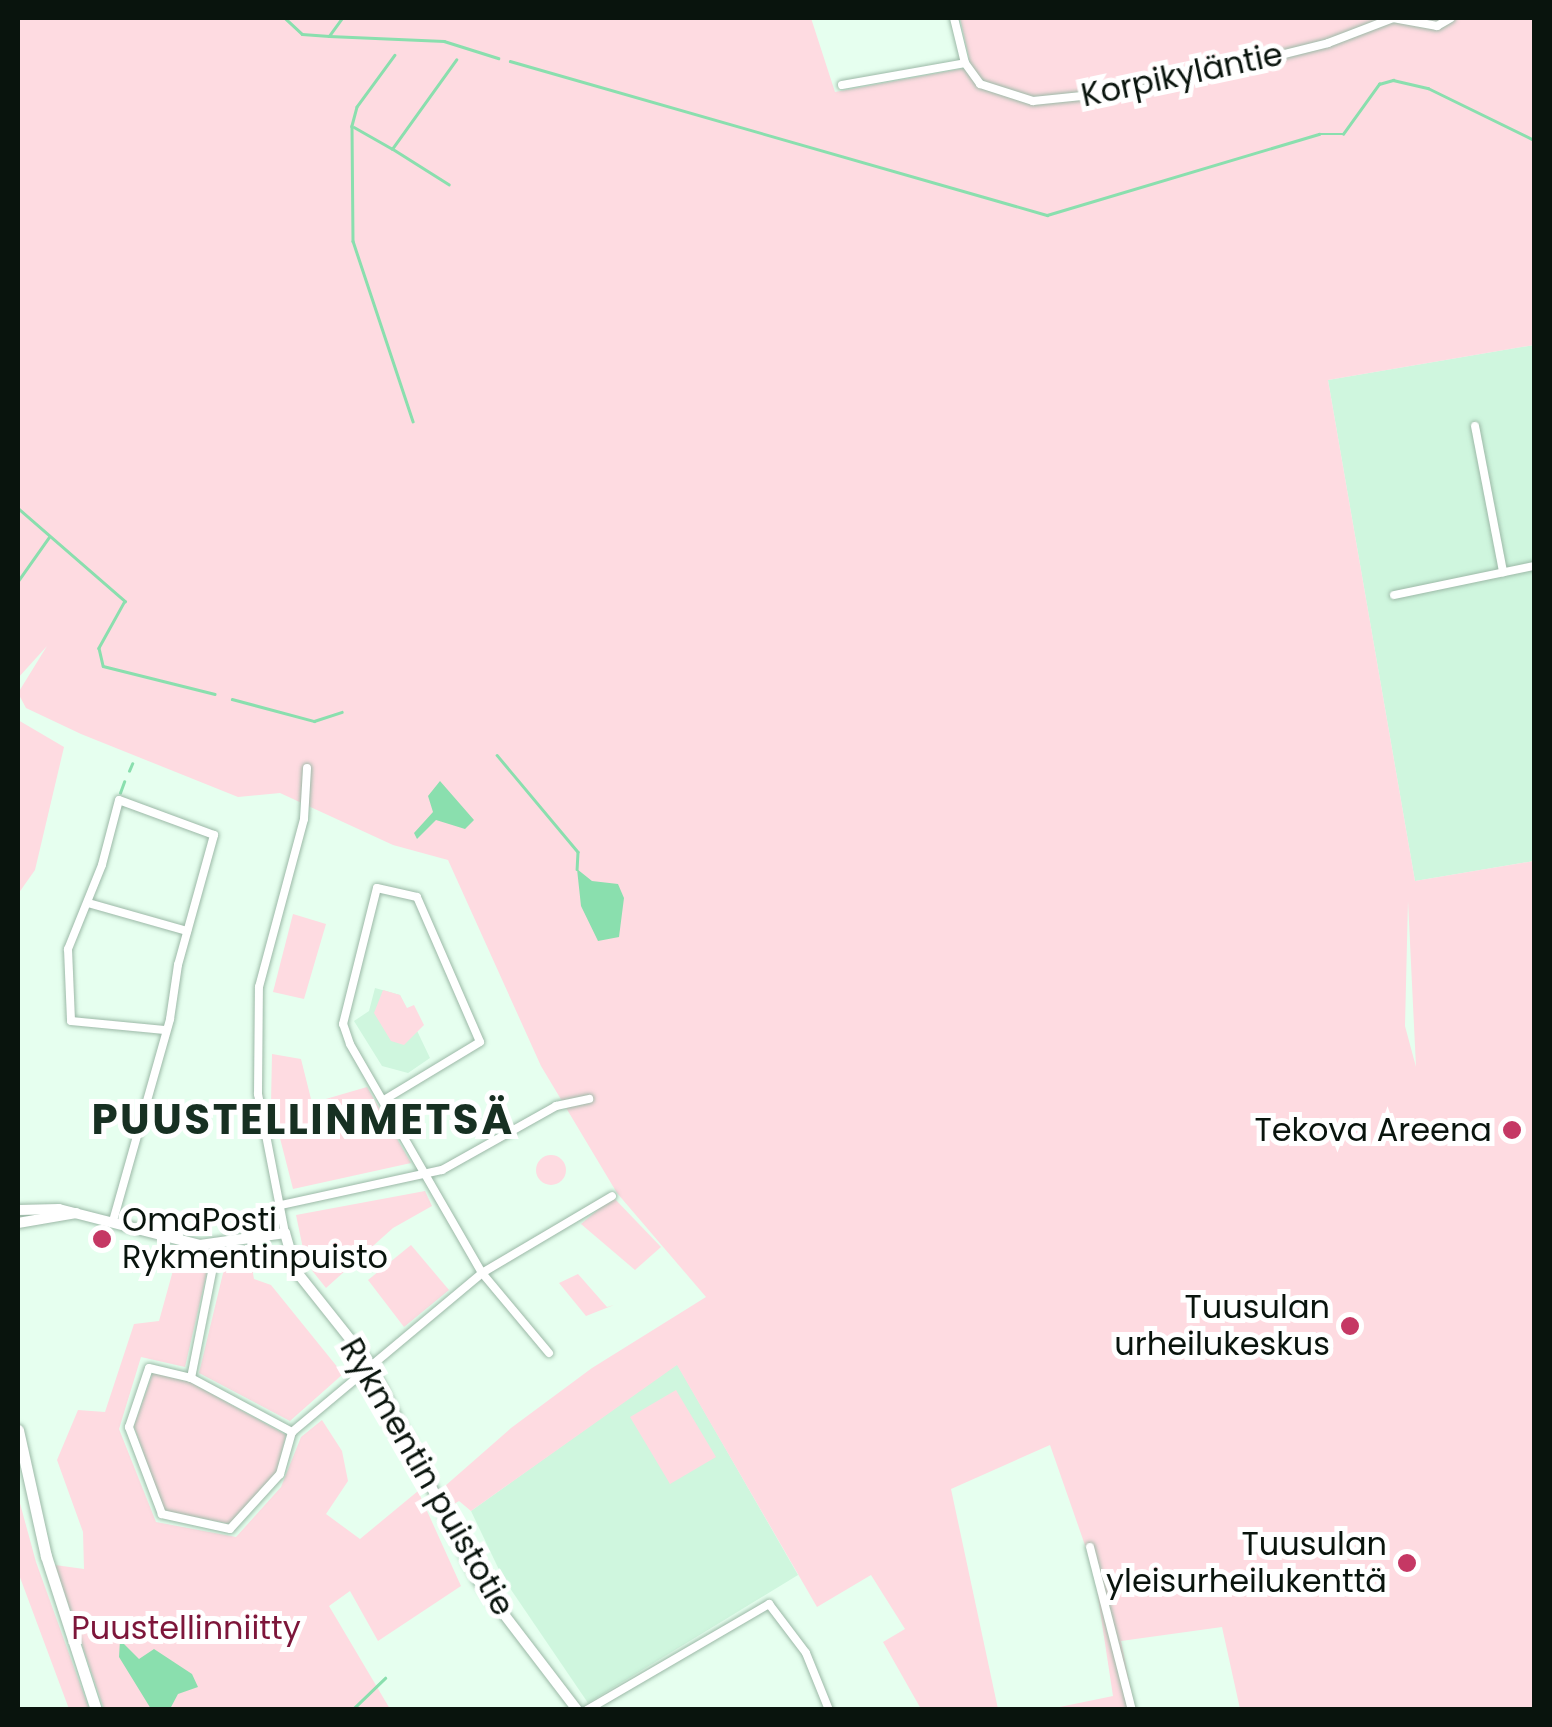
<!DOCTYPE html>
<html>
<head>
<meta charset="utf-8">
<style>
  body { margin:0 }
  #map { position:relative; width:1552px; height:1727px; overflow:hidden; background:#e6ffef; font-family:Poppins,sans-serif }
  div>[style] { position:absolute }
  .built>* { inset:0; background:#cff6de }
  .green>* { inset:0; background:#fedbe1 }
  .round { border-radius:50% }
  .water>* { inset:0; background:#8adfae }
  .stream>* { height:2.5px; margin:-1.25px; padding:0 1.25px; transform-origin:1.25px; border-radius:1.25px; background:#8adfae }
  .roads { filter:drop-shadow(0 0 2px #9cb9a7) drop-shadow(0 0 2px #9cb9a7) }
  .street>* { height:8px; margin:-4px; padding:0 4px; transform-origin:4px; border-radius:4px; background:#fff }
  .secondary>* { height:10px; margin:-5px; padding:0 5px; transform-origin:5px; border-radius:5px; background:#fff }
  .primary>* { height:11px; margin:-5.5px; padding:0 5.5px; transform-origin:5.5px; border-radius:5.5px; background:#fff }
  .dots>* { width:28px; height:28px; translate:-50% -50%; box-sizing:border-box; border:5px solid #fff; border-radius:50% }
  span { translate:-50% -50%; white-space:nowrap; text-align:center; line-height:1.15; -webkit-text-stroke:10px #fff; paint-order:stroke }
  .street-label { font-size:32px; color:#09140d }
  .poi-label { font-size:32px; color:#09140d }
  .right { translate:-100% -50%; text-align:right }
  .left { translate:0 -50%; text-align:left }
  .park-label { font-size:32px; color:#7d163a }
  .district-label { font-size:42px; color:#173022; font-weight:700; letter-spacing:2.5px }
  .frame { position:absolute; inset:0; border:20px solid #09140d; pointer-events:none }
</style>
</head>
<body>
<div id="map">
  <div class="built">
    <div style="clip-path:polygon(1534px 345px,1534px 861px,1415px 881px,1328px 380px)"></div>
    <div style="clip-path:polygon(375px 988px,400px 995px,430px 1058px,408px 1073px,382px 1066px,354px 1021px,369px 1011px)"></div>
    <div style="clip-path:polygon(677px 1364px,798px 1575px,588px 1703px,503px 1578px,471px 1511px)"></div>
  </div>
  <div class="green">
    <div style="clip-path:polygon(evenodd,18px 18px,811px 18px,835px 92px,971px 67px,960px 18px,1534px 18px,1534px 345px,1328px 380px,1415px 881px,1534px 861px,1534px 1709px,1240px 1709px,1222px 1627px,1121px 1641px,1135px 1709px,1050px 1709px,1113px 1696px,1094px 1571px,1050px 1445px,951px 1489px,998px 1709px,921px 1709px,883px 1642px,905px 1629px,871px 1575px,817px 1607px,677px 1365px,471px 1511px,459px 1501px,454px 1504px,445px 1486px,511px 1428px,592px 1368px,706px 1297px,617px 1193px,541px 1066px,448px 860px,393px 845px,280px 793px,238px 797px,81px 734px,26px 708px,18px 693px,47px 646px,18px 678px,18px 18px,1408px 901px,1416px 1067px,1405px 1026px,1408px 901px)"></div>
    <div style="clip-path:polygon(18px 720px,64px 747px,35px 870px,18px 894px)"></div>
    <div style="clip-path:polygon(293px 914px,326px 924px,304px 999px,273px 992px)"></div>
    <div style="clip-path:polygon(383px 990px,400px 995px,407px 1008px,414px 1005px,424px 1025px,404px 1045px,391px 1041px,374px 1013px)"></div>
    <div style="clip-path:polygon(272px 1054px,301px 1059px,312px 1103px,367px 1087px,411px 1163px,293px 1189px,271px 1103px)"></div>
    <div class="round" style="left:536px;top:1155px;width:30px;height:30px"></div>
    <div style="clip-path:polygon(425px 1191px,432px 1206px,393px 1228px,326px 1288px,306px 1263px,296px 1215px)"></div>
    <div style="clip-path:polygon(613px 1197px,661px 1247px,635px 1270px,581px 1224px)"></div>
    <div style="clip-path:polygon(411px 1245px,449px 1290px,404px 1327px,368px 1280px)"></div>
    <div style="clip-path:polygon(177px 1256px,209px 1263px,185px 1367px,141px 1357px,119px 1429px,156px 1522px,236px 1537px,281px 1487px,301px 1437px,322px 1420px,342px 1451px,348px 1481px,326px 1514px,360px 1539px,418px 1491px,461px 1586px,378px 1641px,350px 1591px,329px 1606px,390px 1709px,104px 1709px,55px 1565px,84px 1569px,83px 1532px,57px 1460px,78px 1410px,105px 1412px,134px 1324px,159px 1321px)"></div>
    <div style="clip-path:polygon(251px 1262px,254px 1279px,271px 1285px,343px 1374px,290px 1421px,199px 1373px,225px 1265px)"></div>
    <div style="clip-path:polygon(578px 1274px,607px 1307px,614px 1305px,586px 1316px,559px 1283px)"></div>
    <div style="clip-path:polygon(153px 1373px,190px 1382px,286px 1435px,276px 1474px,230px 1524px,164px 1511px,134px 1426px)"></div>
    <div style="clip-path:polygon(676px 1390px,716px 1457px,670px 1484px,630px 1417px)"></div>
    <div style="clip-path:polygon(18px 1496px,36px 1562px,89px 1709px,69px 1709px,18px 1572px)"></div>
  </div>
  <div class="water">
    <div style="clip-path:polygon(440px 781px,474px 820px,465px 829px,436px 820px,417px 839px,414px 833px,433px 812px,428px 796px)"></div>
    <div style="clip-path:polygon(577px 869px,592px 881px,618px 884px,624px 898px,619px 937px,598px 941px,581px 906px)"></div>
    <div style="clip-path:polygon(120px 1640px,139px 1659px,154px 1649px,192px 1674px,198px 1687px,178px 1694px,170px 1709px,151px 1709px,119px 1657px)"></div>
  </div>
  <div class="stream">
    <div style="left:285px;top:18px;width:23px;rotate:43deg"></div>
    <div style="left:302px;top:34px;width:27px;rotate:4deg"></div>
    <div style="left:329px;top:36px;width:22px;rotate:-54deg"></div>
    <div style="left:329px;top:36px;width:115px;rotate:2.5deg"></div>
    <div style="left:444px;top:41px;width:57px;rotate:17.5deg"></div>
    <div style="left:395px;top:55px;width:64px;rotate:126.2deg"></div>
    <div style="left:357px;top:107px;width:20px;rotate:105deg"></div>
    <div style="left:352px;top:126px;width:115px;rotate:89.5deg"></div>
    <div style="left:353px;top:241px;width:190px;rotate:71.6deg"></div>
    <div style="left:510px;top:61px;width:559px;rotate:16deg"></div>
    <div style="left:1047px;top:215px;width:284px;rotate:-16.6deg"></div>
    <div style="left:1319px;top:134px;width:24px"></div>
    <div style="left:1343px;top:134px;width:62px;rotate:-54.2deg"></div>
    <div style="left:1379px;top:84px;width:15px;rotate:-16deg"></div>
    <div style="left:1393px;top:80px;width:36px;rotate:13deg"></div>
    <div style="left:1428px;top:88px;width:118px;rotate:26.1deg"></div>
    <div style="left:354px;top:127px;width:43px;rotate:29.6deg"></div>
    <div style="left:449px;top:185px;width:67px;rotate:-147.7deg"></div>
    <div style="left:392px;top:149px;width:110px;rotate:-54.3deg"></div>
    <div style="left:18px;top:508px;width:142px;rotate:41deg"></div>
    <div style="left:125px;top:601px;width:54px;rotate:119deg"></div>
    <div style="left:99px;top:648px;width:18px;rotate:77deg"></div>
    <div style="left:103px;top:666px;width:115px;rotate:14deg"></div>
    <div style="left:18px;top:581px;width:54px;rotate:-54.8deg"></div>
    <div style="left:232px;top:699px;width:85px;rotate:15deg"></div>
    <div style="left:314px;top:721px;width:29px;rotate:-18deg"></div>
    <div style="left:497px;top:755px;width:126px;rotate:50.1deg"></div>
    <div style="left:578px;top:852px;width:17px;rotate:93deg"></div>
    <div style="left:129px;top:771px;width:8px;rotate:-67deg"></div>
    <div style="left:120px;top:793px;width:12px;rotate:-70deg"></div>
    <div style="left:352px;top:1710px;width:46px;rotate:-44.1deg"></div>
  </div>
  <div class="roads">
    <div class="street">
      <div style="left:954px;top:18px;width:46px;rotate:76.3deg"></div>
      <div style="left:965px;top:63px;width:26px;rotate:54deg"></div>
      <div style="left:980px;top:84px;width:56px;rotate:17.8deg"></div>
      <div style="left:1033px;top:101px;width:108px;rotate:-5.9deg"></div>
      <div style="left:1140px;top:90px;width:194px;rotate:-14deg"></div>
      <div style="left:1328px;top:43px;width:70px;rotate:-21deg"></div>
      <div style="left:1393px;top:18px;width:45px;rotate:10.3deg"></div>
      <div style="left:1437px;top:26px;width:16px;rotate:-30deg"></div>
      <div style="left:842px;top:85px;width:125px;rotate:-10.1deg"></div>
      <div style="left:1475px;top:426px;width:149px;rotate:79.1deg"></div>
      <div style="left:1394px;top:595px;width:143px;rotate:-11.7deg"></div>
      <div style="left:88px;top:903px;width:103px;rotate:15.8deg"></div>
      <div style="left:281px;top:1205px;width:165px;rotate:-12.3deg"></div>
      <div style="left:442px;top:1170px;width:131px;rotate:-29.3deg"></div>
      <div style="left:556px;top:1106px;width:34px;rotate:-12deg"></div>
      <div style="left:113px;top:1221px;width:210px;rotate:-74.2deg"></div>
      <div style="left:170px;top:1019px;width:55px;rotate:-81.6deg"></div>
      <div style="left:178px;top:965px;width:135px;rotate:-74.5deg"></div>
      <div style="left:214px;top:835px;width:101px;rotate:-159.8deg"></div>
      <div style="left:119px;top:800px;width:67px;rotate:104.7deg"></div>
      <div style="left:102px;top:865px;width:91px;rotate:112deg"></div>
      <div style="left:68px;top:949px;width:72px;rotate:87.6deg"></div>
      <div style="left:71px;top:1021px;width:94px;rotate:5.5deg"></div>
      <div style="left:285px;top:1233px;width:142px;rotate:-101deg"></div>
      <div style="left:258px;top:1094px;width:107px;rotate:-89.5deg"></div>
      <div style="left:259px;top:987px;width:174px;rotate:-75deg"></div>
      <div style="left:304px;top:819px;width:51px;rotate:-86.6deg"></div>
      <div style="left:549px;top:1353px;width:104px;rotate:-129.9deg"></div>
      <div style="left:482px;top:1273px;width:151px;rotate:-30.6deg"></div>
      <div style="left:191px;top:1378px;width:134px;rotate:-78.8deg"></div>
      <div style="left:292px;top:1432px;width:44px;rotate:105.9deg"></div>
      <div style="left:280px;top:1474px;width:74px;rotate:132.3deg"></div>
      <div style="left:230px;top:1529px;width:70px;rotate:-167.6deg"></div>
      <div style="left:162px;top:1514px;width:93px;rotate:-110.8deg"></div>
      <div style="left:129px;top:1427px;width:62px;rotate:-71.3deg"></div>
      <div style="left:149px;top:1368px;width:43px;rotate:13.4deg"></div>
      <div style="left:191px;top:1378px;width:115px;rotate:28.1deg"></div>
      <div style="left:292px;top:1432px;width:248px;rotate:-39.9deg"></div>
      <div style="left:482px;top:1273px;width:264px;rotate:-120deg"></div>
      <div style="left:350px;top:1044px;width:21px;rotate:-109deg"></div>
      <div style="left:343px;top:1024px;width:140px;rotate:-76deg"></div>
      <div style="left:377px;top:888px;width:41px;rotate:12.7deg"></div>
      <div style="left:417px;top:897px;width:158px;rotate:66.5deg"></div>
      <div style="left:480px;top:1042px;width:112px;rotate:148.9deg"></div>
      <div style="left:1090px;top:1547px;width:168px;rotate:75.6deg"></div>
      <div style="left:587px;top:1710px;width:211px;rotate:-30.2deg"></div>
      <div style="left:769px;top:1604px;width:61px;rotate:52.9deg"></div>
      <div style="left:806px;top:1653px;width:61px;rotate:68deg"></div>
    </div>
    <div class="secondary">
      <div style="left:18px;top:1210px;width:41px;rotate:-1.4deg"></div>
      <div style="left:59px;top:1209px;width:146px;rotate:14.3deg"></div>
      <div style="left:200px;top:1245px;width:86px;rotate:-8deg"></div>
      <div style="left:285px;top:1233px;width:40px;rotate:74deg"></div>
      <div style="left:296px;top:1271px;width:119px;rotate:51.5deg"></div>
      <div style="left:370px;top:1364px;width:240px;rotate:63.5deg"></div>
      <div style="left:477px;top:1579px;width:165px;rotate:52.6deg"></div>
      <div style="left:18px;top:1223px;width:59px;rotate:-9.8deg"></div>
    </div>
    <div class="primary">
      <div style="left:18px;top:1430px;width:129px;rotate:77.5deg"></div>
      <div style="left:46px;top:1556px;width:162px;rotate:72deg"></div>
    </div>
  </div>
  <div class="dots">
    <div style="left:1512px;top:1130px;background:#c53864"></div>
    <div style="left:102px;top:1239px;background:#c53864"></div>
    <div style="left:1350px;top:1326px;background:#c53864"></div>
    <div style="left:1407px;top:1563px;background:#c53864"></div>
  </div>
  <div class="street-label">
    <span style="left:1182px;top:75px;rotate:-12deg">Korpikyläntie</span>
    <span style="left:427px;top:1477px;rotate:60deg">Rykmentin puistotie</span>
  </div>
  <div class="poi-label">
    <span class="right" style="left:1492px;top:1130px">Tekova Areena</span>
    <span class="left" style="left:122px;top:1239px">OmaPosti<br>Rykmentinpuisto</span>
    <span class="right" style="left:1330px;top:1326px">Tuusulan<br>urheilukeskus</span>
    <span class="right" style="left:1387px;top:1563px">Tuusulan<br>yleisurheilukenttä</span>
  </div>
  <div class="park-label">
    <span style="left:186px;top:1628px">Puustellinniitty</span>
  </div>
  <div class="district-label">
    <span style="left:303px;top:1120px">PUUSTELLINMETSÄ</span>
  </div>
  <div class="frame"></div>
</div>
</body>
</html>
